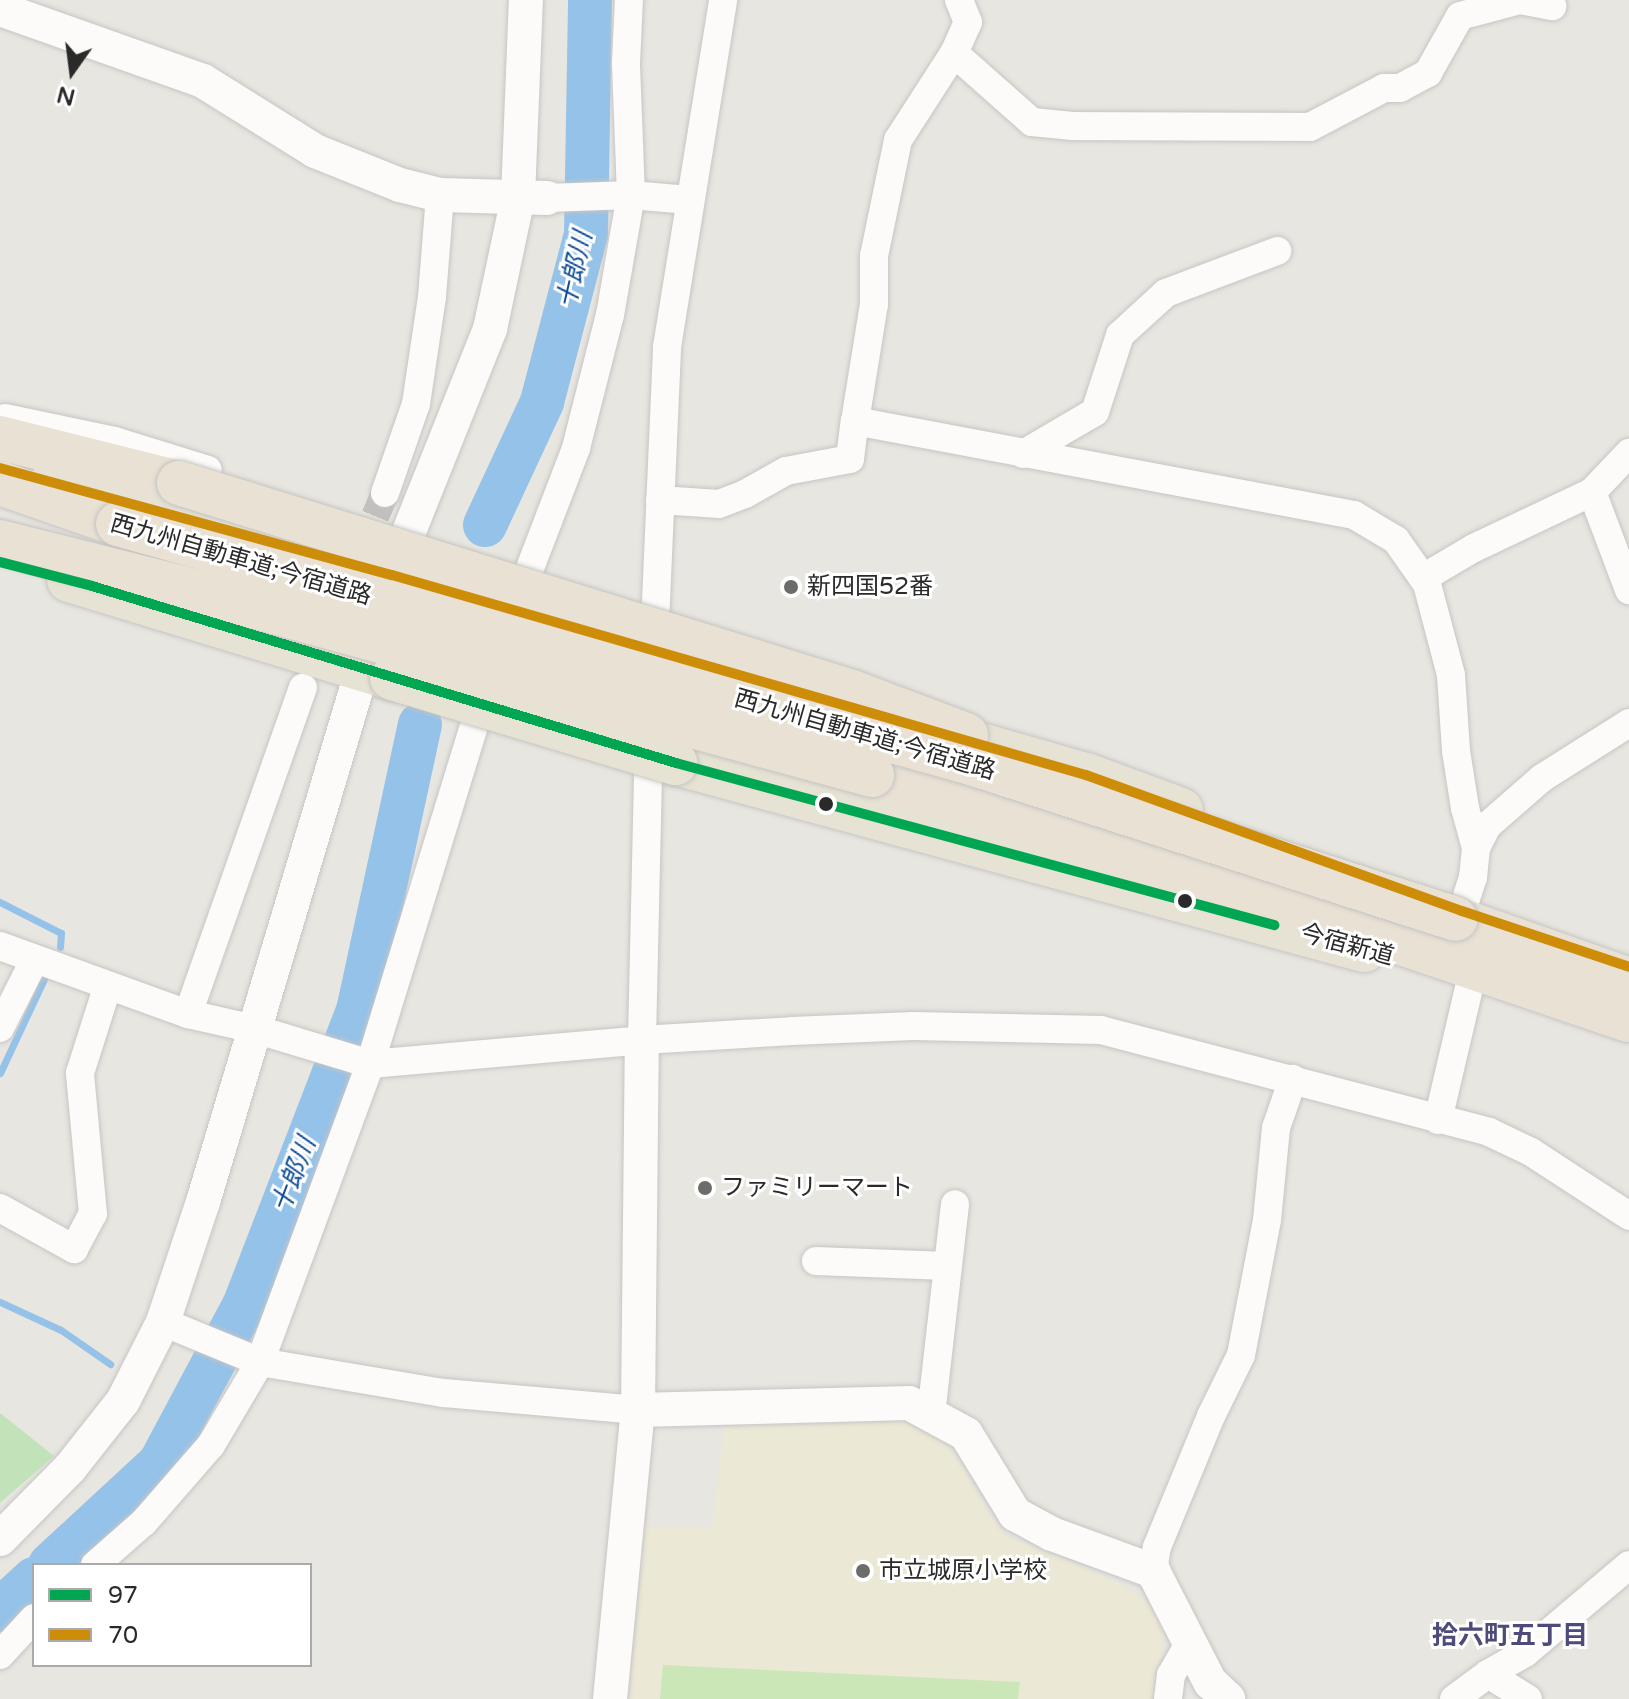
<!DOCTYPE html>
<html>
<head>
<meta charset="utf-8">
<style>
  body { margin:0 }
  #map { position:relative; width:1629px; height:1699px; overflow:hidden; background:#e8e6e0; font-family:"Varela Round","Noto Sans JP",sans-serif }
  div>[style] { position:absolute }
  .education>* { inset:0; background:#ebe8d5 }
  .green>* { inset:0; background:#c2e3ba }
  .pitch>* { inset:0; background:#cbe7b7 }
  .stream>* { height:7px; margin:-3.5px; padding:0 3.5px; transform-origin:3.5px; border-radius:3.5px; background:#95c2e8 }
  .river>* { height:44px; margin:-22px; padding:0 22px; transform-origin:22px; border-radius:22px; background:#95c2e8 }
  .minor-tunnel>* { height:28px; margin-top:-14px; transform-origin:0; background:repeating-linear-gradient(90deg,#c2c0bc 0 28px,transparent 0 42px) }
  .roads { filter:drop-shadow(0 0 2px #c6c5c5) drop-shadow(0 0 2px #c6c5c5) }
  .minor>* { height:28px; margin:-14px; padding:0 14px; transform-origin:14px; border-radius:14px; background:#fcfbfa }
  .tertiary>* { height:34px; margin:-17px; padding:0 17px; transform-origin:17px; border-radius:17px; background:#fcfbfa }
  .trunk>* { height:44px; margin:-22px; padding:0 22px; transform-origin:22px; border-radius:22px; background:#e6e3d4 }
  .motorway>* { height:44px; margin:-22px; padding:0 22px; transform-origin:22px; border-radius:22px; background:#e8e1d4 }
  .bridges { filter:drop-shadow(0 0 2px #c4c4c1) drop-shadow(0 0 2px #c4c4c1) }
  .trunk-bridge>* { height:44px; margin:-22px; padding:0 22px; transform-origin:22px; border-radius:22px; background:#e6e3d4 }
  .motorway-bridge>* { height:44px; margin:-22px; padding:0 22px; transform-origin:22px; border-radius:22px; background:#e8e1d4 }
  .bus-1>* { height:10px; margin:-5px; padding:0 5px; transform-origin:5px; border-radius:5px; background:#00a651 }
  .bus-2>* { height:10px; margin:-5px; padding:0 5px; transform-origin:5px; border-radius:5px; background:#ce8d08 }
  .dots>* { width:22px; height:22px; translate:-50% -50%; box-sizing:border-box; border:4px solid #fff; border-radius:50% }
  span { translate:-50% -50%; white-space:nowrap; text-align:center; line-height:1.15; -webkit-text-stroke:6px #fff; paint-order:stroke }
  .street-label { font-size:24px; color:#2a2a2a }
  .poi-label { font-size:24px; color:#2a2a2a }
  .left { translate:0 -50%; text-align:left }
  .water-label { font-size:26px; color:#114e97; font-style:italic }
  .neighbourhood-label { font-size:26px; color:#4c4b79; font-weight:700 }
  .legend { position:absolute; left:32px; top:1563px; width:280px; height:104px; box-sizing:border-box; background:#fff; border:2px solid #aaa; margin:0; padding:10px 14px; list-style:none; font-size:24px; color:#2a2a2a }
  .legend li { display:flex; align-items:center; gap:16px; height:40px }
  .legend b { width:40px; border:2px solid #aaa }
  .north { position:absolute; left:32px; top:32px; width:80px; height:80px; -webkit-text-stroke:6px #fff; paint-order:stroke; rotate:194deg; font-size:22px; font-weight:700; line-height:32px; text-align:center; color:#2a2a2a }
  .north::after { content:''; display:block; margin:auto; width:28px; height:36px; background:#2a2a2a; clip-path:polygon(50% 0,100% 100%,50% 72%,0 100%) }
</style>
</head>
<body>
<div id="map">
  <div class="education">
    <div style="clip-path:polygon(891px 1419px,923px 1424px,946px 1442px,1002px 1534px,1117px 1582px,1149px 1605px,1165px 1631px,1156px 1699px,629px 1699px,643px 1526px,712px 1529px,725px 1423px)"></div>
  </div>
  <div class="green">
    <div style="clip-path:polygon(0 1413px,54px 1456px,0 1503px)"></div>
  </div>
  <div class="pitch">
    <div style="clip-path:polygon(663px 1665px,1020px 1682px,1018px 1699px,660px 1699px)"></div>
  </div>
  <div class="stream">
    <div style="left:0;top:902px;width:68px;rotate:26.9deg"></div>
    <div style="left:61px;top:933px;width:14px;rotate:94deg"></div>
    <div style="left:0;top:1073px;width:104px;rotate:-64.9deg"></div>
    <div style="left:0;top:1302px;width:67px;rotate:24.7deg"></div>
    <div style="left:61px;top:1330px;width:60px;rotate:34.8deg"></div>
  </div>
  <div class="river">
    <div style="left:485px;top:525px;width:136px;rotate:-65.1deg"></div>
    <div style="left:542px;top:402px;width:174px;rotate:-75.3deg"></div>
    <div style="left:586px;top:234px;width:234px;rotate:-89deg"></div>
    <div style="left:50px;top:1565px;width:150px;rotate:-42.8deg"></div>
    <div style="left:160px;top:1463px;width:178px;rotate:-61.9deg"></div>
    <div style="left:244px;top:1306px;width:316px;rotate:-68.9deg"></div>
    <div style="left:358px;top:1011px;width:293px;rotate:-77.8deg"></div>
    <div style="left:0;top:1610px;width:46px;rotate:-42.4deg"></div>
  </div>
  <div class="minor-tunnel">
    <div style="left:359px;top:555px;width:67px;rotate:-67.2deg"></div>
  </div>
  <div class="roads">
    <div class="minor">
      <div style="left:959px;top:0;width:24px;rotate:68deg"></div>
      <div style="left:968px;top:22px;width:34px;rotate:114deg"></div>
      <div style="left:954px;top:53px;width:104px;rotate:41.5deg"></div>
      <div style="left:1032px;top:122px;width:41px;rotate:5.6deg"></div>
      <div style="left:1073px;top:126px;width:237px;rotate:0.2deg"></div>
      <div style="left:1310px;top:127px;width:84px;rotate:-27.8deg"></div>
      <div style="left:1384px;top:88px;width:16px"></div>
      <div style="left:1400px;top:88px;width:32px;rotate:-28deg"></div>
      <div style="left:1428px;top:73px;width:65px;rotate:-60.7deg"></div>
      <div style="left:1460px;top:16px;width:62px;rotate:-14.9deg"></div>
      <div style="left:1520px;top:0;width:33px;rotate:11deg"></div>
      <div style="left:954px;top:53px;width:103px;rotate:122.8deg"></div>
      <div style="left:898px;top:140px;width:118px;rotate:101.7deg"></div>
      <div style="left:874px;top:256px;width:48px;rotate:90deg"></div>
      <div style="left:874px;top:304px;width:119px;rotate:99.2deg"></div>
      <div style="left:855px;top:421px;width:508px;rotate:10.67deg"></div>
      <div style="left:1354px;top:515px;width:49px;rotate:30.8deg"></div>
      <div style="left:1396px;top:540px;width:54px;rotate:54.8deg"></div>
      <div style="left:1427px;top:584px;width:94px;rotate:75.2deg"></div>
      <div style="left:1451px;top:675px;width:76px;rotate:86.2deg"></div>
      <div style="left:1456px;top:751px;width:58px;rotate:81deg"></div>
      <div style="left:1465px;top:808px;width:41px;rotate:74.6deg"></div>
      <div style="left:547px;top:198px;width:84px;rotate:-2deg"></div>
      <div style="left:631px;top:195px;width:58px;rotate:4.9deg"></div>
      <div style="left:5px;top:418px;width:112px;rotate:11.8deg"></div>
      <div style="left:115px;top:441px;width:97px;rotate:17.3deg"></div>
      <div style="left:1023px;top:454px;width:83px;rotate:-30.3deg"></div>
      <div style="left:1095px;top:412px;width:81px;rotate:-72deg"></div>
      <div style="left:1120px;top:335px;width:62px;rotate:-42.4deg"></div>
      <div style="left:1166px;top:293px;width:119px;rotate:-20.7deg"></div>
      <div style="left:1592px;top:492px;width:105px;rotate:69.3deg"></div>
      <div style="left:385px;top:493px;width:94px;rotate:-70.8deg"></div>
      <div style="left:416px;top:404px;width:108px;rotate:-81.5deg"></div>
      <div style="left:432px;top:297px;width:102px;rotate:-85.5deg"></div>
      <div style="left:660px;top:500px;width:59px;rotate:3.9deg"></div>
      <div style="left:719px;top:504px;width:28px;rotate:-21deg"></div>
      <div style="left:745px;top:494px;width:47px;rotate:-29.3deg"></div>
      <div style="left:786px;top:471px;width:65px;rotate:-10.6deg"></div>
      <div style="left:850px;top:459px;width:38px;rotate:-83deg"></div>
      <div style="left:1423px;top:578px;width:59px;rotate:-30.5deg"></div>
      <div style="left:1474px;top:548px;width:131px;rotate:-25.4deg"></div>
      <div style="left:1592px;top:492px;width:54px;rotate:-46.5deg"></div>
      <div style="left:517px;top:602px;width:165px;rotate:-69deg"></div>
      <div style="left:576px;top:448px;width:137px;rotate:-75.7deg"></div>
      <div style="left:610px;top:315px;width:122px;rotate:-80.1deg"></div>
      <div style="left:631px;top:195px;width:132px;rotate:-92.2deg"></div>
      <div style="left:626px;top:63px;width:63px;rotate:-87.3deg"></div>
      <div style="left:654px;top:647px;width:300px;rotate:-87.5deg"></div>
      <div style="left:667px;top:347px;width:351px;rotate:-80.8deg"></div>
      <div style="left:1462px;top:911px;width:36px;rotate:-72deg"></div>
      <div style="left:1473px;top:877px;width:29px;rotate:-84deg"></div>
      <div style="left:1476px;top:848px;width:25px;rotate:-63deg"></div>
      <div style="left:1487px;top:826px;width:73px;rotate:-41.1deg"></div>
      <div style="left:1542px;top:778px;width:103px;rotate:-32.3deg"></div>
      <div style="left:0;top:946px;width:200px;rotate:19.9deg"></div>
      <div style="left:188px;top:1014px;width:69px;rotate:12.6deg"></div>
      <div style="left:255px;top:1029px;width:120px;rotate:16.9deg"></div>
      <div style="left:370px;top:1064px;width:273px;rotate:-5deg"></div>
      <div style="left:642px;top:1040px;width:150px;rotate:-3.4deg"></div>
      <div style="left:792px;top:1031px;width:121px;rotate:-2.4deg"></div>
      <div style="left:913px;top:1026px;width:188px;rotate:1.2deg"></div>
      <div style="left:1101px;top:1030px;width:401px;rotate:14.7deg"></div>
      <div style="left:1489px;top:1132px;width:47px;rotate:25.5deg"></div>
      <div style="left:1531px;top:1152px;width:117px;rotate:33.1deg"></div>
      <div style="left:188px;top:1014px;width:346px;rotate:-70.6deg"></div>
      <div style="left:0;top:1028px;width:75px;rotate:-63.1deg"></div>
      <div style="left:642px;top:1040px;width:300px;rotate:-88.7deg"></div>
      <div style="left:1438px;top:1120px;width:145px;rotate:-76.8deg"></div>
      <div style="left:0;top:1208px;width:85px;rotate:29deg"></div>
      <div style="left:74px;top:1249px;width:40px;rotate:-62deg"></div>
      <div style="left:93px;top:1214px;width:142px;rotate:-95.3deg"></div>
      <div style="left:80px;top:1073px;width:89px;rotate:-72.4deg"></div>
      <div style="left:816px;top:1261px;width:131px;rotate:2.2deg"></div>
      <div style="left:163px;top:1322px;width:105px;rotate:22.4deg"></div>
      <div style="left:260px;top:1362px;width:187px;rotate:9.6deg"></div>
      <div style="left:444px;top:1393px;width:195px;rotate:5deg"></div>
      <div style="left:931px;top:1415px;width:212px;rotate:-83.5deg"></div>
      <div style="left:95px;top:1565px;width:65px;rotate:-41.3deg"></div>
      <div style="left:144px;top:1522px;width:102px;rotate:-49deg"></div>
      <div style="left:211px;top:1445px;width:96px;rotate:-59.4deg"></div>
      <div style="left:260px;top:1362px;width:318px;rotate:-69.7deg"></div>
      <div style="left:370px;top:1064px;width:391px;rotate:-72.9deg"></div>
      <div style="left:1153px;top:1571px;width:24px;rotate:-81deg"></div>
      <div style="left:1157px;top:1547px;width:142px;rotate:-67.6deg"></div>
      <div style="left:1211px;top:1416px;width:68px;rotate:-63.8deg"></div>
      <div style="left:1241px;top:1355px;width:137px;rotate:-79.1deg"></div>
      <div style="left:1267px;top:1220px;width:92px;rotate:-84.4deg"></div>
      <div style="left:1276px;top:1128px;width:52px;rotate:-70.9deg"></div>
      <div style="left:0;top:1655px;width:50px;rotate:-47.4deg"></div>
      <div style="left:1488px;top:1674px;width:43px;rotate:-29.6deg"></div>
      <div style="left:1525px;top:1653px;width:136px;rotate:-40.2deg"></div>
      <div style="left:1168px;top:1699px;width:24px;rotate:-83deg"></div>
      <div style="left:1171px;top:1675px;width:38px;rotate:-60deg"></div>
      <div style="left:1454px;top:1699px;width:42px;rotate:-36.3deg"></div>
      <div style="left:1488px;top:1674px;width:47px;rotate:32deg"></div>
    </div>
    <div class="tertiary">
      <div style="left:0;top:9px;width:215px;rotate:19.5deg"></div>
      <div style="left:203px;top:81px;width:132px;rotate:32deg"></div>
      <div style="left:315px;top:151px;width:92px;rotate:21.8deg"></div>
      <div style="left:400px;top:185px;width:41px;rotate:14deg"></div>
      <div style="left:440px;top:195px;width:107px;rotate:1.6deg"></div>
      <div style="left:392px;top:574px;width:264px;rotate:-68.2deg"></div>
      <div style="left:490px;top:329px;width:135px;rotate:-78deg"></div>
      <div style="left:518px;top:197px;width:197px;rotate:-87.7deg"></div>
      <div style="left:638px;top:1410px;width:271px;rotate:-1.5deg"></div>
      <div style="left:909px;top:1403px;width:65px;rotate:28.5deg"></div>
      <div style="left:966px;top:1434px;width:94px;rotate:58.5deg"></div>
      <div style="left:1015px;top:1514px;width:42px;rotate:28.4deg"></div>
      <div style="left:1052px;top:1534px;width:108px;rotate:20.1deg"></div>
      <div style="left:1153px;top:1571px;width:125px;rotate:62.8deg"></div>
      <div style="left:1210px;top:1682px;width:25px;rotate:43deg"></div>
      <div style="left:0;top:1539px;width:100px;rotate:-45.4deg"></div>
      <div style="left:70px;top:1468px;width:85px;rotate:-51.7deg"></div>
      <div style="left:123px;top:1401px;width:89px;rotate:-63.1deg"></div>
      <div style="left:163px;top:1322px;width:126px;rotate:-71.6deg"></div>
      <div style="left:203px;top:1202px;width:579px;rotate:-73.35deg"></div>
      <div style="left:610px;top:1699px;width:290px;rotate:-84.5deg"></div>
      <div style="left:638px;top:1410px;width:370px;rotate:-89.4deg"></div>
    </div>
    <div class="trunk">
      <div style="left:52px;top:482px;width:377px;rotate:15.5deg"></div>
      <div style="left:69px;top:580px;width:338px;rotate:16.9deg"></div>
      <div style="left:984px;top:746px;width:106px;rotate:15.9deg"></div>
      <div style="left:1086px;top:775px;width:101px;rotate:20.2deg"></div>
      <div style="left:676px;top:763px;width:713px;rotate:15.21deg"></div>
    </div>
    <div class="motorway">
      <div style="left:0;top:438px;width:185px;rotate:14.1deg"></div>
      <div style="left:0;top:483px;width:125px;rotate:19.2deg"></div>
      <div style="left:872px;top:775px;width:434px;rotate:17.3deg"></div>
      <div style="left:1286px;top:904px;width:362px;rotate:18.7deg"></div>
      <div style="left:1456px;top:919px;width:183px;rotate:19.4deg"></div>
    </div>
  </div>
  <div class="bridges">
    <div class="trunk-bridge">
      <div style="left:415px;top:583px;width:222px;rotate:16deg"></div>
      <div style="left:392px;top:678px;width:296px;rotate:16.7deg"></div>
    </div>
    <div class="motorway-bridge">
      <div style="left:179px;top:483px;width:705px;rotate:17.25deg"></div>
      <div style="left:852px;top:692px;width:122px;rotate:20.7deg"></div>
      <div style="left:118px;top:524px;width:886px;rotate:15.65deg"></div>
      <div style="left:971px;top:763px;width:509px;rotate:17.83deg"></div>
      <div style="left:0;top:542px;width:226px;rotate:14.1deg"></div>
      <div style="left:219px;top:597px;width:677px;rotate:15.25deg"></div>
    </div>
  </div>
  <div class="bus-1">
    <div style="left:0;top:562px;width:95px;rotate:14.6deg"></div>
    <div style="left:92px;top:586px;width:610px;rotate:16.86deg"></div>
    <div style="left:676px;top:763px;width:620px;rotate:15.16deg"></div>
  </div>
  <div class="bus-2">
    <div style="left:0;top:468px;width:406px;rotate:15.3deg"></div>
    <div style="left:392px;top:575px;width:722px;rotate:16.08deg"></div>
    <div style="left:1086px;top:775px;width:400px;rotate:19.9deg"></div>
    <div style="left:1462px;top:911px;width:176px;rotate:18.5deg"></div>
  </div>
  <div class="dots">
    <div style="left:791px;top:587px;background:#6c6c6a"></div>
    <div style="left:826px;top:804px;background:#2a2a2a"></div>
    <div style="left:1185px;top:901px;background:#2a2a2a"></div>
    <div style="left:705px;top:1188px;background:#6c6c6a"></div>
    <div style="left:863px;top:1571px;background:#6c6c6a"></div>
  </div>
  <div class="street-label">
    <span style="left:241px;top:560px;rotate:16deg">西九州自動車道;今宿道路</span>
    <span style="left:865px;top:735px;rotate:16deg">西九州自動車道;今宿道路</span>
    <span style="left:1347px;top:945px;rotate:15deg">今宿新道</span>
  </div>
  <div class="poi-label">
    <span class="left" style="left:807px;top:587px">新四国52番</span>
    <span class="left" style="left:721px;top:1188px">ファミリーマート</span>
    <span class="left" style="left:879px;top:1571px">市立城原小学校</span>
  </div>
  <div class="water-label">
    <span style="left:575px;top:270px;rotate:-77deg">十郎川</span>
    <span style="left:294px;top:1175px;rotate:-69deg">十郎川</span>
  </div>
  <div class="neighbourhood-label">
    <span style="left:1510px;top:1636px">拾六町五丁目</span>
  </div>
  <ul class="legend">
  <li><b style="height:10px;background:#00a651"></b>97</li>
  <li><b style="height:10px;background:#ce8d08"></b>70</li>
  </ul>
  <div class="north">N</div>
</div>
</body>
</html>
